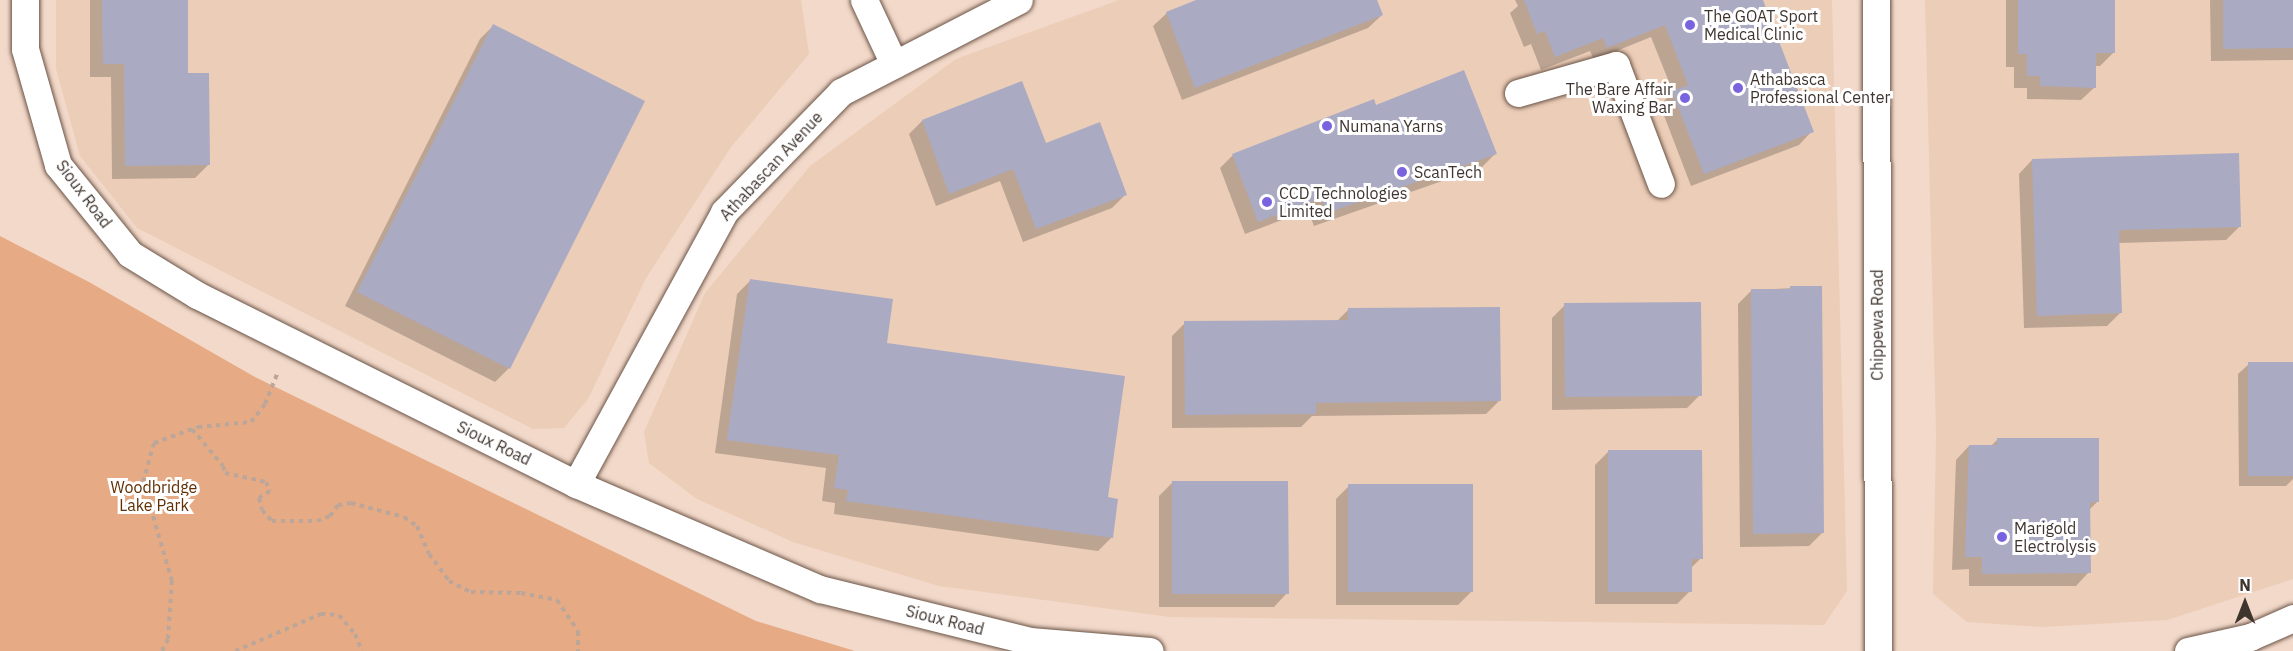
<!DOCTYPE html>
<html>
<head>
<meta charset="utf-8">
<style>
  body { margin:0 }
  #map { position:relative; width:2293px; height:651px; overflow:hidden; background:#f3d9c9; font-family:"IBM Plex Sans",sans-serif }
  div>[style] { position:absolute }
  .built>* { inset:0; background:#eccdb8 }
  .green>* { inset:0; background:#e6ab85 }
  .shadow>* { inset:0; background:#0003 }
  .building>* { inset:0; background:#abaac3 }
  .path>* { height:4px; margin-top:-2px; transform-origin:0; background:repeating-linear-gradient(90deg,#bba699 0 4.5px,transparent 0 9px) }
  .roads { filter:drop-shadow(0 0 2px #6a5447) drop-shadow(0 0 2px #6a5447) }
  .minor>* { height:27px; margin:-13.5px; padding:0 13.5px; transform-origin:13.5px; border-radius:13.5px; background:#fff }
  .dots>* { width:16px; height:16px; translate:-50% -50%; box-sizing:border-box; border:3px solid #fff; border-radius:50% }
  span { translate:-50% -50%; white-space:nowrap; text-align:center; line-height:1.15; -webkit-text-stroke:6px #fff; paint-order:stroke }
  .poi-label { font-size:16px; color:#3f352f }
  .left { translate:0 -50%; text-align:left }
  .right { translate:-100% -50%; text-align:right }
  .street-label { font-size:16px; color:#3f352f }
  .park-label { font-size:16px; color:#612f04 }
  .north { position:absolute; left:2215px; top:573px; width:60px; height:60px; -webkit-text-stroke:4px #fff; paint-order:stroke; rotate:0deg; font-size:16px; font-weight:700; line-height:24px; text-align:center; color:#3f352f }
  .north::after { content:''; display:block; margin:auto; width:21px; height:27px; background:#3f352f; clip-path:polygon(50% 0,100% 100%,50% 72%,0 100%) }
</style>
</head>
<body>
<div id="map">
  <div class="built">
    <div style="clip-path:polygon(56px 0,801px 0,809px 54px,731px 147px,646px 278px,588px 399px,564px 428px,533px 429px,137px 228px,80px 156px,56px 69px)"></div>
    <div style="clip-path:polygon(1119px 0,1832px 0,1847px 591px,1824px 625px,1170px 617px,939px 586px,793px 542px,697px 499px,649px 463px,644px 432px,705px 293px,810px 166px,956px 59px)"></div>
    <div style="clip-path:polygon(1925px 0,2293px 0,2293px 579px,2167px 620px,2042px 627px,1967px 622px,1933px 594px,1936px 433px)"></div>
  </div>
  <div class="green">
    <div style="clip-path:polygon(0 236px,89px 282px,255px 377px,756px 621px,855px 651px,0 651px)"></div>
  </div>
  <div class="shadow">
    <div style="clip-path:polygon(90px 0,186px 0,186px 74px,208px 165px,195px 178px,112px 179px,111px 77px,90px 77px)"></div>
    <div style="clip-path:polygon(1200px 0,1376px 0,1382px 15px,1368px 28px,1182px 100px,1153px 26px,1167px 13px)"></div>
    <div style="clip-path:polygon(1515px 0,1761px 0,1812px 131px,1799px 145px,1691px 186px,1660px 105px,1673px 92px,1651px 37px,1594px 60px,1590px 51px,1541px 70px,1531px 44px,1524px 47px,1510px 13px,1518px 6px)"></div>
    <div style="clip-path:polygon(2006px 0,2113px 0,2114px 52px,2100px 66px,2095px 66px,2095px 87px,2081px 100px,2027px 99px,2027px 88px,2014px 88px,2014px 67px,2006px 67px)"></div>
    <div style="clip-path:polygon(2210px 0,2293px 0,2293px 60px,2211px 61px)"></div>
    <div style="clip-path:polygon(493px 26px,643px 102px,508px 369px,495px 382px,345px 306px,480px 39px)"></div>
    <div style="clip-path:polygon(1375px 107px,1495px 154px,1482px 167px,1314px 226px,1308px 210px,1245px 234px,1220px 168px,1233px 155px)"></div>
    <div style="clip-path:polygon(922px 121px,1045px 145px,1125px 195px,1112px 208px,1023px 242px,1000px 181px,936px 206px,909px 134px)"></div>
    <div style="clip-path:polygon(2032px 160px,2239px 227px,2226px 240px,2118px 243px,2120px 313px,2107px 326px,2024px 328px,2019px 174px)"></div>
    <div style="clip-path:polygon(750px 281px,885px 344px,1107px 498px,1111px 538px,1098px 551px,834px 514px,835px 503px,822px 501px,826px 468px,715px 453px,737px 294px)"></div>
    <div style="clip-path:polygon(1821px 287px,1822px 533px,1809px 546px,1740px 547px,1738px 304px,1752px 290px)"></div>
    <div style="clip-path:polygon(1565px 305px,1700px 395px,1687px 408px,1552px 410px,1552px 318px)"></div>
    <div style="clip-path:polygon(1348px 310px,1500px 400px,1486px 414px,1312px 416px,1301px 427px,1172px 428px,1172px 336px,1185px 323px,1336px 322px)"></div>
    <div style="clip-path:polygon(2249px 364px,2293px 364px,2293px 479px,2286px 486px,2239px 486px,2238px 374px)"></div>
    <div style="clip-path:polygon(1997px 440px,2098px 501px,2089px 510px,2089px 572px,2076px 586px,1969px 586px,1969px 569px,1952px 570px,1956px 460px,1969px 446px,1991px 446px)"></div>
    <div style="clip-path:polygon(1608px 452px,1701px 558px,1690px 569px,1690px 591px,1677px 604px,1595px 604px,1595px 465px)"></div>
    <div style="clip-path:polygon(1172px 483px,1287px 593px,1274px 607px,1159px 607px,1159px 496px)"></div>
    <div style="clip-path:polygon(1349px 486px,1471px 592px,1458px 605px,1336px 605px,1336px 499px)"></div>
  </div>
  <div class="building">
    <div style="clip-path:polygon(102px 0,188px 0,188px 73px,209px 73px,210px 165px,125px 166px,124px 64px,103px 64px)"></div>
    <div style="clip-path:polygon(1196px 0,1377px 0,1383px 15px,1195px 88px,1166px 12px)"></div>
    <div style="clip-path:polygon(1524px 0,1763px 0,1814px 132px,1704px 174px,1672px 91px,1688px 85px,1665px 25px,1607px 48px,1603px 38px,1555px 57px,1545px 31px,1537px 34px)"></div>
    <div style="clip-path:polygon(2018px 0,2115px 0,2115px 53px,2096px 53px,2096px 88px,2040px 86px,2040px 76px,2027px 76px,2027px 54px,2018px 54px)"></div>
    <div style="clip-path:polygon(2223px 0,2293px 0,2293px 48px,2223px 49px)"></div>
    <div style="clip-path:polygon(493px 24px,645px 101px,510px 369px,357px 292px)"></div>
    <div style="clip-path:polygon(1464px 70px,1497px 154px,1327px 213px,1321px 198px,1258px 222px,1232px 154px,1374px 99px,1376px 105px)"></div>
    <div style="clip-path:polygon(1022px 81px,1046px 143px,1100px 122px,1127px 195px,1036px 229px,1013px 169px,949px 194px,922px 120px)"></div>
    <div style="clip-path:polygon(2239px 153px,2241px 227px,2119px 230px,2122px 313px,2037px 316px,2032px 159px)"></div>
    <div style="clip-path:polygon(750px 279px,893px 299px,887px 343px,1125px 376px,1108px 497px,1118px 499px,1113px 538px,846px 501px,848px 490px,834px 488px,839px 455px,727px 440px)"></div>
    <div style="clip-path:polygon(1790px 286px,1822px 286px,1824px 533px,1753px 534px,1751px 289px,1790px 289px)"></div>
    <div style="clip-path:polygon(1701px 302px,1702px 396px,1565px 397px,1564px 303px)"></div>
    <div style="clip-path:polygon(1500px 307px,1501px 401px,1316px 403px,1316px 414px,1185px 415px,1184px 321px,1348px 320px,1348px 308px)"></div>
    <div style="clip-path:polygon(2248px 362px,2293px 362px,2293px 476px,2248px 476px)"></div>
    <div style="clip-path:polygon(1997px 438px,2099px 438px,2099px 502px,2090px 502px,2091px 573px,1982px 574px,1982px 557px,1965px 557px,1969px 445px,1997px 445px)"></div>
    <div style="clip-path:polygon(1608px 450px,1702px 450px,1703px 559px,1692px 559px,1692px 592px,1608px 592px)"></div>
    <div style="clip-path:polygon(1172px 481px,1288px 481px,1289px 594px,1172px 594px)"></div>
    <div style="clip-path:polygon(1348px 484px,1473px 484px,1473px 592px,1348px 592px)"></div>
  </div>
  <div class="path">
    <div style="left:192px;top:429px;width:48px;rotate:50deg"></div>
    <div style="left:223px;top:466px;width:7px;rotate:74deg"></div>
    <div style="left:225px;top:473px;width:42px;rotate:12.4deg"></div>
    <div style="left:266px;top:482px;width:10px;rotate:66deg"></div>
    <div style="left:270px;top:491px;width:13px;rotate:148deg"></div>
    <div style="left:259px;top:498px;width:12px;rotate:76deg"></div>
    <div style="left:262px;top:510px;width:15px;rotate:48deg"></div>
    <div style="left:272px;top:521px;width:45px"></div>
    <div style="left:317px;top:521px;width:14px;rotate:-21deg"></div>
    <div style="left:330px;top:516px;width:14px;rotate:-54deg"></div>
    <div style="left:338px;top:505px;width:13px;rotate:-9deg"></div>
    <div style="left:351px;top:503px;width:55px;rotate:14.8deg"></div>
    <div style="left:404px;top:517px;width:16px;rotate:35deg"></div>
    <div style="left:417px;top:526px;width:30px;rotate:67deg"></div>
    <div style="left:429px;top:554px;width:34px;rotate:53deg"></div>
    <div style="left:449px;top:581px;width:25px;rotate:27deg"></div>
    <div style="left:471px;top:592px;width:50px;rotate:1.1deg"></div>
    <div style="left:521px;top:593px;width:37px;rotate:11deg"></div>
    <div style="left:557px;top:600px;width:37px;rotate:56deg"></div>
    <div style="left:578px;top:631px;width:20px;rotate:90deg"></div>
    <div style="left:162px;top:651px;width:13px;rotate:-63deg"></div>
    <div style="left:168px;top:639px;width:58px;rotate:-86.1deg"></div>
    <div style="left:172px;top:581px;width:103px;rotate:-106.3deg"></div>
    <div style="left:143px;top:482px;width:41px;rotate:-74.2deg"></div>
    <div style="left:154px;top:443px;width:47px;rotate:-20deg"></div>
    <div style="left:198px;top:427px;width:53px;rotate:-5.4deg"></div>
    <div style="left:251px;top:422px;width:23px;rotate:-52deg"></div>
    <div style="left:265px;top:404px;width:35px;rotate:-68deg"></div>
    <div style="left:235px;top:651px;width:94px;rotate:-23.3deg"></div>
    <div style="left:321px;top:614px;width:18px;rotate:3deg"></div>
    <div style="left:339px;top:615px;width:25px;rotate:50deg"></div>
    <div style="left:355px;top:634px;width:18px;rotate:68deg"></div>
  </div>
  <div class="roads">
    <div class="minor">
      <div style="left:25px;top:0;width:49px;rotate:90deg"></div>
      <div style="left:25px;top:49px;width:121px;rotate:74.1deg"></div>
      <div style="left:58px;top:165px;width:114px;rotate:51deg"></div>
      <div style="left:130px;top:254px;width:79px;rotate:31.5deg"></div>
      <div style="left:197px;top:295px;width:424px;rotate:26.5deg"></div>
      <div style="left:576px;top:484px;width:266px;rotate:23.3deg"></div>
      <div style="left:820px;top:589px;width:216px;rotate:13.9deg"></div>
      <div style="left:1030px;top:641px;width:120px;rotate:4.8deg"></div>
      <div style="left:864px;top:0;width:71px;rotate:64.9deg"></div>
      <div style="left:1876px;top:0;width:651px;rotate:89.82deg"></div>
      <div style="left:1518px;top:93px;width:102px;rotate:-15.9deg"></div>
      <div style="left:1616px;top:65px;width:127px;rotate:69.3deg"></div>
      <div style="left:576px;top:484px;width:310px;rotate:-61.4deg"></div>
      <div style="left:724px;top:212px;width:168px;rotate:-45.7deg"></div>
      <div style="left:841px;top:92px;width:200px;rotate:-27.3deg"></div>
      <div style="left:2188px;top:651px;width:64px;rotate:-12.7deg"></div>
      <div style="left:2250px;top:637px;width:47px;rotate:-23.8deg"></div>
    </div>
  </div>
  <div class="dots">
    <div style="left:1690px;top:25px;background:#7963de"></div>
    <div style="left:1738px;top:88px;background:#7963de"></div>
    <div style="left:1685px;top:98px;background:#7963de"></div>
    <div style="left:1327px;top:126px;background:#7963de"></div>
    <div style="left:1402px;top:172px;background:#7963de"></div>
    <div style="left:1267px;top:202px;background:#7963de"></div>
    <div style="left:2002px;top:537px;background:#7963de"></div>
  </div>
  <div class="poi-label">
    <span class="left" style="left:1704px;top:25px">The GOAT Sport<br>Medical Clinic</span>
    <span class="left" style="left:1750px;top:88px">Athabasca<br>Professional Center</span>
    <span class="right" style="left:1673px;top:98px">The Bare Affair<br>Waxing Bar</span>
    <span class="left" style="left:1339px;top:126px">Numana Yarns</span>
    <span class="left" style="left:1414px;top:172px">ScanTech</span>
    <span class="left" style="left:1279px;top:202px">CCD Technologies<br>Limited</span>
    <span class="left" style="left:2014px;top:537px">Marigold<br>Electrolysis</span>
  </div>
  <div class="street-label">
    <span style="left:771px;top:166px;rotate:-47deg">Athabascan Avenue</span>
    <span style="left:84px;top:194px;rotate:53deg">Sioux Road</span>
    <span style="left:1877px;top:325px;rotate:-90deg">Chippewa Road</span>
    <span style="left:494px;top:443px;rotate:26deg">Sioux Road</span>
    <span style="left:945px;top:620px;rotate:14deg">Sioux Road</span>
  </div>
  <div class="park-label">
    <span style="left:154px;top:496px">Woodbridge<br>Lake Park</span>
  </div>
  <div class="north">N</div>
</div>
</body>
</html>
